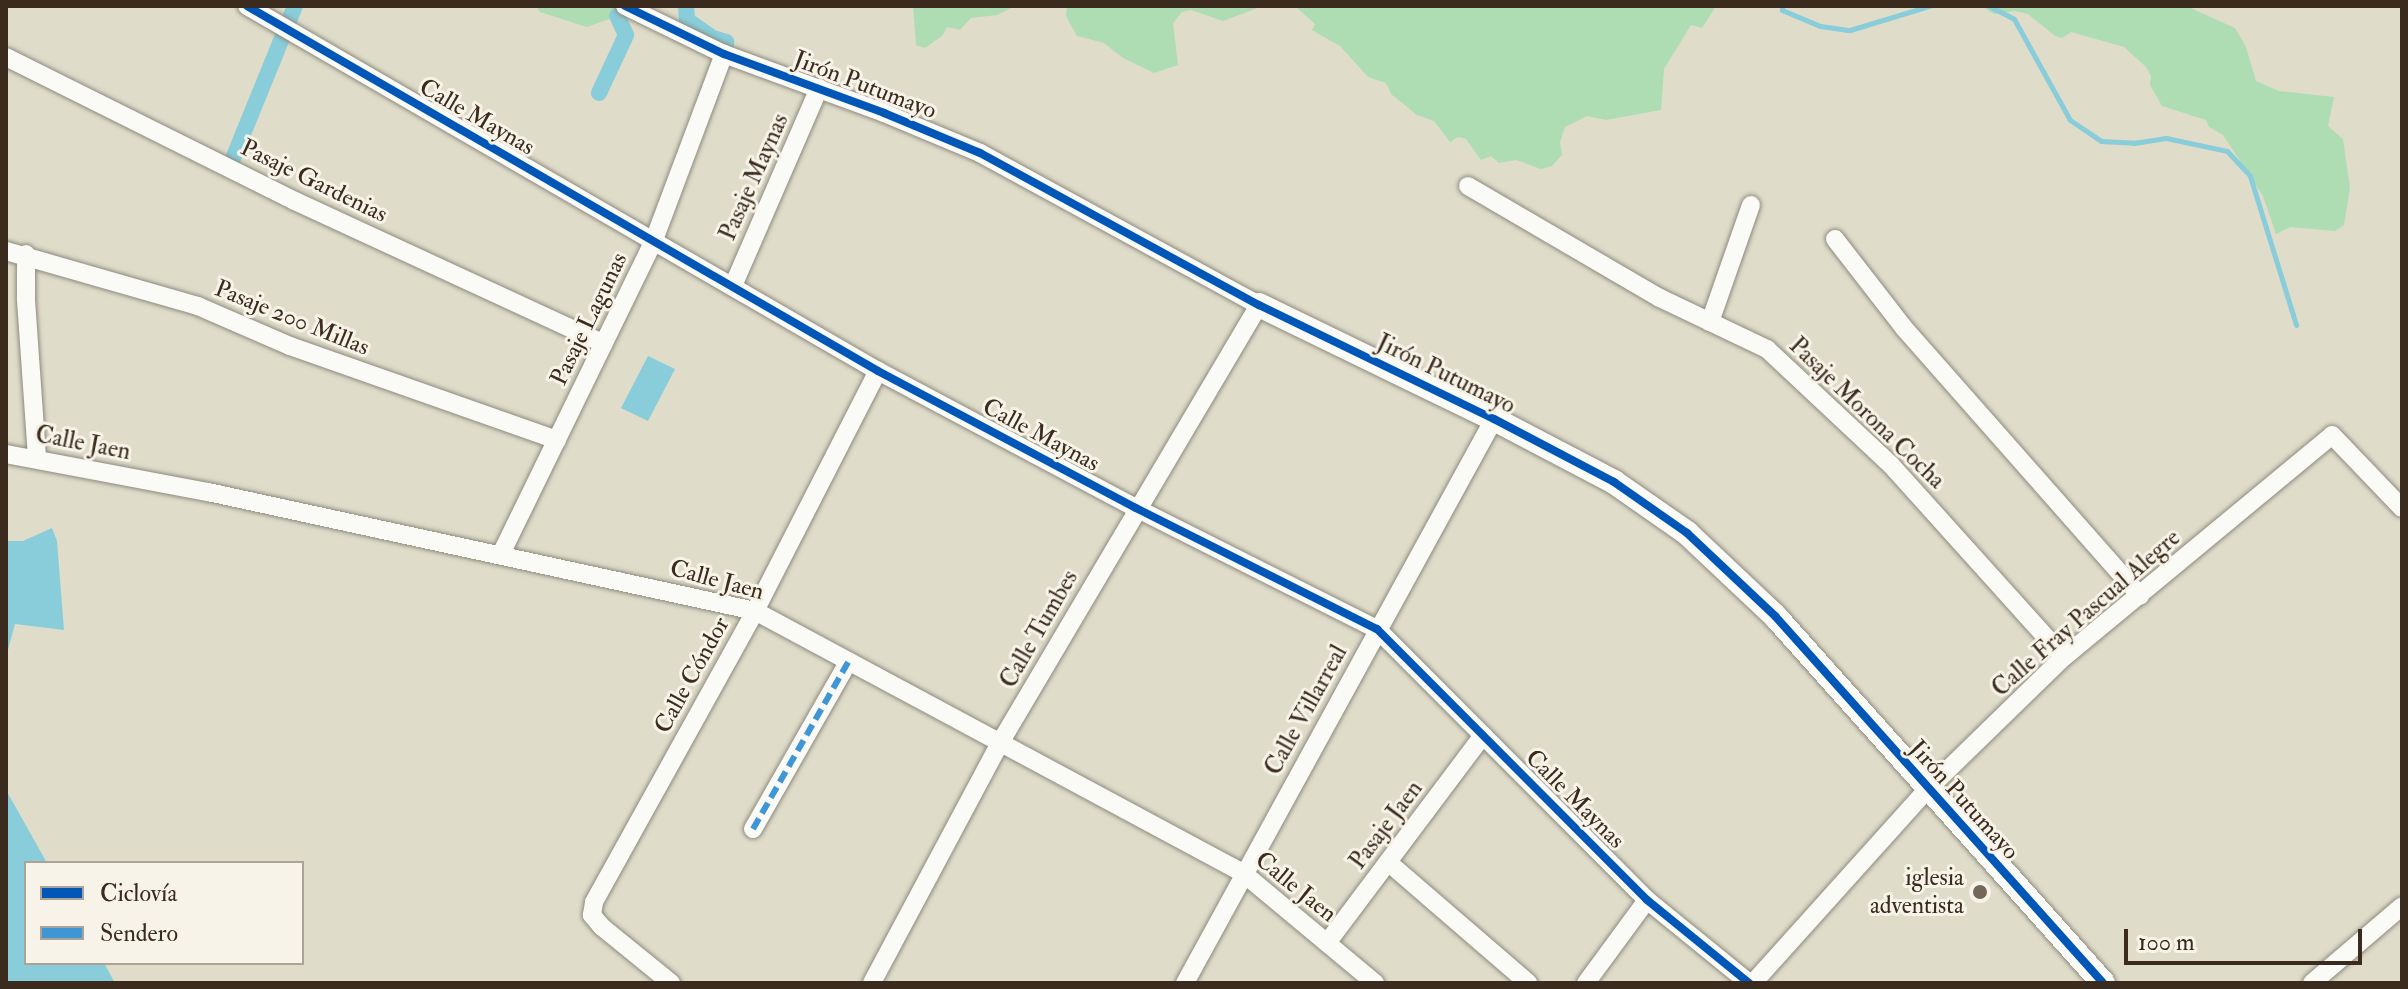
<!DOCTYPE html>
<html>
<head>
<meta charset="utf-8">
<style>
  body { margin:0 }
  #map { position:relative; width:2408px; height:989px; overflow:hidden; background:#dfdcca; font-family:"IM FELL Double Pica",serif }
  div>[style] { position:absolute }
  .green>* { inset:0; background:#aeddb4 }
  .water>* { inset:0; background:#88cdd9 }
  .stream>* { height:5px; margin:-2.5px; padding:0 2.5px; transform-origin:2.5px; border-radius:2.5px; background:#88cdd9 }
  .canal>* { height:16px; margin:-8px; padding:0 8px; transform-origin:8px; border-radius:8px; background:#88cdd9 }
  .roads { filter:drop-shadow(0 0 2px #8e8a7e) drop-shadow(0 0 2px #8e8a7e) }
  .minor>* { height:18px; margin:-9px; padding:0 9px; transform-origin:9px; border-radius:9px; background:#fafaf7 }
  .tertiary>* { height:24px; margin:-12px; padding:0 12px; transform-origin:12px; border-radius:12px; background:#fafaf7 }
  .quiet>* { height:6px; margin-top:-3px; transform-origin:0; background:repeating-linear-gradient(90deg,#3e96d5 0 12px,transparent 0 18px) }
  .cycleway>* { height:8px; margin:-4px; padding:0 4px; transform-origin:4px; border-radius:4px; background:#0057b8 }
  .dots>* { width:22px; height:22px; translate:-50% -50%; box-sizing:border-box; border:4px solid #f7f3e8; border-radius:50% }
  span { translate:-50% -50%; white-space:nowrap; text-align:center; line-height:1.15; -webkit-text-stroke:6px #f7f3e8; paint-order:stroke }
  .street-label { font-size:24px; color:#3b2a1e }
  .poi-label { font-size:24px; color:#3b2a1e }
  .right { translate:-100% -50%; text-align:right }
  .frame { position:absolute; inset:0; border:8px solid #3b2a1e; pointer-events:none }
  .legend { position:absolute; left:24px; top:861px; width:280px; height:104px; box-sizing:border-box; background:#f7f3e8; border:2px solid #aca397; margin:0; padding:10px 14px; list-style:none; font-size:24px; color:#3b2a1e }
  .legend li { display:flex; align-items:center; gap:16px; height:40px }
  .legend b { width:40px; border:2px solid #aca397 }
  .scale { position:absolute; left:2124px; top:929px; width:238px; height:36px; box-sizing:border-box; border:4px solid #3b2a1e; border-top:0; padding-left:10px; font-size:24px; line-height:28px; white-space:nowrap; color:#3b2a1e; -webkit-text-stroke:6px #f7f3e8; paint-order:stroke }
</style>
</head>
<body>
<div id="map">
  <div class="green">
    <div style="clip-path:polygon(536px 6px,623px 6px,620px 15px,587px 27px,540px 12px)"></div>
    <div style="clip-path:polygon(913px 6px,1015px 6px,997px 15px,971px 18px,960px 30px,947px 27px,942px 36px,925px 48px,916px 45px)"></div>
    <div style="clip-path:polygon(1067px 6px,1263px 6px,1223px 21px,1191px 10px,1182px 12px,1173px 23px,1178px 65px,1154px 73px,1123px 58px,1104px 43px,1077px 36px,1066px 16px)"></div>
    <div style="clip-path:polygon(1295px 6px,1716px 6px,1702px 28px,1691px 25px,1664px 69px,1661px 110px,1606px 120px,1587px 116px,1565px 127px,1560px 142px,1562px 155px,1552px 166px,1541px 169px,1516px 160px,1499px 163px,1491px 156px,1481px 160px,1466px 139px,1458px 137px,1450px 142px,1434px 121px,1417px 115px,1391px 94px,1386px 83px,1368px 77px,1340px 46px,1312px 30px,1315px 24px)"></div>
    <div style="clip-path:polygon(1981px 6px,2186px 6px,2235px 28px,2246px 47px,2256px 81px,2279px 91px,2334px 97px,2328px 126px,2343px 139px,2350px 188px,2344px 225px,2335px 231px,2290px 227px,2276px 234px,2263px 196px,2223px 135px,2209px 127px,2206px 120px,2162px 106px,2150px 85px,2151px 76px,2146px 67px,2124px 47px,2071px 32px,2062px 38px,2055px 36px,2028px 14px,2015px 11px,1994px 14px)"></div>
  </div>
  <div class="water">
    <div style="clip-path:polygon(648px 356px,675px 369px,648px 421px,621px 408px)"></div>
    <div style="clip-path:polygon(52px 528px,57px 541px,64px 630px,15px 624px,6px 657px,6px 541px,23px 541px)"></div>
    <div style="clip-path:polygon(6px 790px,47px 863px,26px 863px,26px 963px,104px 963px,115px 983px,6px 983px)"></div>
  </div>
  <div class="stream">
    <div style="left:1782px;top:6px;width:4px;rotate:90deg"></div>
    <div style="left:1782px;top:10px;width:41px;rotate:22.8deg"></div>
    <div style="left:1820px;top:26px;width:30px;rotate:8deg"></div>
    <div style="left:1850px;top:30px;width:83px;rotate:-16.9deg"></div>
    <div style="left:1989px;top:6px;width:28px;rotate:27deg"></div>
    <div style="left:2014px;top:19px;width:115px;rotate:61deg"></div>
    <div style="left:2070px;top:120px;width:37px;rotate:34deg"></div>
    <div style="left:2101px;top:141px;width:33px;rotate:3deg"></div>
    <div style="left:2134px;top:143px;width:32px;rotate:-9deg"></div>
    <div style="left:2166px;top:138px;width:62px;rotate:12deg"></div>
    <div style="left:2227px;top:151px;width:34px;rotate:47deg"></div>
    <div style="left:2250px;top:176px;width:156px;rotate:72.8deg"></div>
  </div>
  <div class="canal">
    <div style="left:686px;top:6px;width:14px;rotate:86deg"></div>
    <div style="left:687px;top:20px;width:32px;rotate:35deg"></div>
    <div style="left:713px;top:38px;width:14px;rotate:17deg"></div>
    <div style="left:726px;top:42px;width:12px;rotate:99deg"></div>
    <div style="left:599px;top:93px;width:64px;rotate:-65deg"></div>
    <div style="left:626px;top:35px;width:21px;rotate:-115deg"></div>
    <div style="left:230px;top:166px;width:173px;rotate:-67.9deg"></div>
  </div>
  <div class="roads">
    <div class="minor">
      <div style="left:247px;top:6px;width:729px;rotate:30.05deg"></div>
      <div style="left:878px;top:371px;width:292px;rotate:28deg"></div>
      <div style="left:1136px;top:508px;width:270px;rotate:26.7deg"></div>
      <div style="left:1377px;top:629px;width:383px;rotate:45.1deg"></div>
      <div style="left:1647px;top:900px;width:132px;rotate:39.1deg"></div>
      <div style="left:625px;top:6px;width:110px;rotate:25.9deg"></div>
      <div style="left:724px;top:54px;width:171px;rotate:20.2deg"></div>
      <div style="left:884px;top:113px;width:104px;rotate:22.6deg"></div>
      <div style="left:980px;top:153px;width:318px;rotate:28.6deg"></div>
      <div style="left:1259px;top:305px;width:509px;rotate:120.6deg"></div>
      <div style="left:1000px;top:743px;width:272px;rotate:118.1deg"></div>
      <div style="left:6px;top:57px;width:323px;rotate:26.5deg"></div>
      <div style="left:295px;top:201px;width:340px;rotate:24.8deg"></div>
      <div style="left:1468px;top:186px;width:222px;rotate:30.3deg"></div>
      <div style="left:1660px;top:298px;width:119px;rotate:25.5deg"></div>
      <div style="left:1767px;top:349px;width:170px;rotate:43.1deg"></div>
      <div style="left:1891px;top:465px;width:258px;rotate:48deg"></div>
      <div style="left:1835px;top:239px;width:113px;rotate:52.2deg"></div>
      <div style="left:1904px;top:328px;width:357px;rotate:48.6deg"></div>
      <div style="left:6px;top:251px;width:200px;rotate:16deg"></div>
      <div style="left:198px;top:306px;width:100px;rotate:23.5deg"></div>
      <div style="left:290px;top:346px;width:283px;rotate:19.4deg"></div>
      <div style="left:26px;top:254px;width:46px;rotate:90deg"></div>
      <div style="left:26px;top:300px;width:157px;rotate:86deg"></div>
      <div style="left:733px;top:286px;width:216px;rotate:-66.5deg"></div>
      <div style="left:1710px;top:322px;width:124px;rotate:-70.7deg"></div>
      <div style="left:6px;top:454px;width:206px;rotate:10.7deg"></div>
      <div style="left:208px;top:492px;width:560px;rotate:12.27deg"></div>
      <div style="left:755px;top:611px;width:554px;rotate:28.23deg"></div>
      <div style="left:1243px;top:873px;width:172px;rotate:39.8deg"></div>
      <div style="left:501px;top:554px;width:349px;rotate:-64deg"></div>
      <div style="left:654px;top:240px;width:199px;rotate:-69.4deg"></div>
      <div style="left:753px;top:829px;width:193px;rotate:-60.3deg"></div>
      <div style="left:1388px;top:862px;width:185px;rotate:40.8deg"></div>
      <div style="left:1327px;top:943px;width:260px;rotate:-53.1deg"></div>
      <div style="left:671px;top:983px;width:89px;rotate:-140.9deg"></div>
      <div style="left:602px;top:927px;width:16px;rotate:-130deg"></div>
      <div style="left:592px;top:915px;width:13px;rotate:-81deg"></div>
      <div style="left:594px;top:902px;width:333px;rotate:-61deg"></div>
      <div style="left:755px;top:611px;width:270px;rotate:-62.9deg"></div>
      <div style="left:1185px;top:983px;width:643px;rotate:-61.28deg"></div>
      <div style="left:1586px;top:983px;width:103px;rotate:-53.7deg"></div>
      <div style="left:1753px;top:983px;width:260px;rotate:-48deg"></div>
      <div style="left:1927px;top:790px;width:191px;rotate:-44.2deg"></div>
      <div style="left:2064px;top:657px;width:348px;rotate:-39.6deg"></div>
      <div style="left:2332px;top:435px;width:101px;rotate:46.2deg"></div>
      <div style="left:2312px;top:983px;width:118px;rotate:-40.5deg"></div>
    </div>
    <div class="tertiary">
      <div style="left:1259px;top:305px;width:261px;rotate:25.9deg"></div>
      <div style="left:1494px;top:419px;width:136px;rotate:27.7deg"></div>
      <div style="left:1614px;top:482px;width:89px;rotate:34.9deg"></div>
      <div style="left:1687px;top:533px;width:121px;rotate:43.3deg"></div>
      <div style="left:1775px;top:616px;width:492px;rotate:48.2deg"></div>
    </div>
  </div>
  <div class="quiet">
    <div style="left:753px;top:829px;width:193px;rotate:-60.3deg"></div>
  </div>
  <div class="cycleway">
    <div style="left:247px;top:6px;width:729px;rotate:30.05deg"></div>
    <div style="left:878px;top:371px;width:292px;rotate:28deg"></div>
    <div style="left:1136px;top:508px;width:270px;rotate:26.7deg"></div>
    <div style="left:1377px;top:629px;width:383px;rotate:45.1deg"></div>
    <div style="left:1647px;top:900px;width:132px;rotate:39.1deg"></div>
    <div style="left:625px;top:6px;width:110px;rotate:25.9deg"></div>
    <div style="left:724px;top:54px;width:171px;rotate:20.2deg"></div>
    <div style="left:884px;top:113px;width:104px;rotate:22.6deg"></div>
    <div style="left:980px;top:153px;width:318px;rotate:28.6deg"></div>
    <div style="left:1259px;top:305px;width:261px;rotate:25.9deg"></div>
    <div style="left:1494px;top:419px;width:136px;rotate:27.7deg"></div>
    <div style="left:1614px;top:482px;width:89px;rotate:34.9deg"></div>
    <div style="left:1687px;top:533px;width:121px;rotate:43.3deg"></div>
    <div style="left:1775px;top:616px;width:492px;rotate:48.2deg"></div>
  </div>
  <div class="dots">
    <div style="left:1980px;top:892px;background:#74685a"></div>
  </div>
  <div class="street-label">
    <span style="left:865px;top:85px;rotate:21deg">Jirón Putumayo</span>
    <span style="left:477px;top:117px;rotate:30deg">Calle Maynas</span>
    <span style="left:754px;top:177px;rotate:-66deg">Pasaje Maynas</span>
    <span style="left:314px;top:181px;rotate:26deg">Pasaje Gardenias</span>
    <span style="left:292px;top:318px;rotate:22deg">Pasaje 200 Millas</span>
    <span style="left:589px;top:319px;rotate:-64deg">Pasaje Lagunas</span>
    <span style="left:1446px;top:374px;rotate:26deg">Jirón Putumayo</span>
    <span style="left:1867px;top:413px;rotate:44deg">Pasaje Morona Cocha</span>
    <span style="left:1041px;top:435px;rotate:28deg">Calle Maynas</span>
    <span style="left:83px;top:443px;rotate:11deg">Calle Jaen</span>
    <span style="left:717px;top:580px;rotate:15deg">Calle Jaen</span>
    <span style="left:2086px;top:613px;rotate:-41deg">Calle Fray Pascual Alegre</span>
    <span style="left:1039px;top:629px;rotate:-60deg">Calle Tumbes</span>
    <span style="left:692px;top:675px;rotate:-61deg">Calle Cóndor</span>
    <span style="left:1306px;top:710px;rotate:-61deg">Calle Villarreal</span>
    <span style="left:1575px;top:799px;rotate:45deg">Calle Maynas</span>
    <span style="left:1964px;top:800px;rotate:48deg">Jirón Putumayo</span>
    <span style="left:1386px;top:825px;rotate:-53deg">Pasaje Jaen</span>
    <span style="left:1296px;top:887px;rotate:39deg">Calle Jaen</span>
  </div>
  <div class="poi-label">
    <span class="right" style="left:1964px;top:892px">iglesia<br>adventista</span>
  </div>
  <div class="frame"></div>
  <ul class="legend">
  <li><b style="height:10px;background:#0057b8"></b>Ciclovía</li>
  <li><b style="height:10px;background:#3e96d5"></b>Sendero</li>
  </ul>
  <div class="scale">100 m</div>
</div>
</body>
</html>
